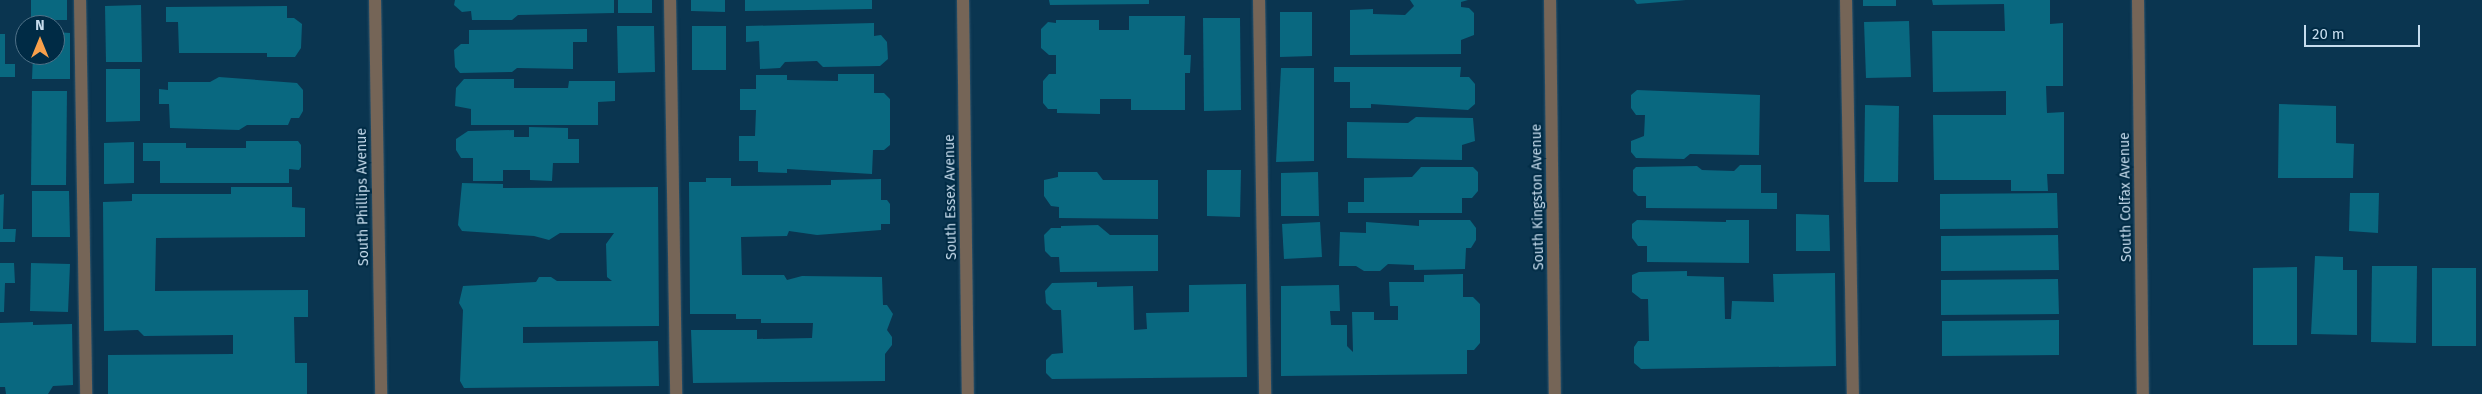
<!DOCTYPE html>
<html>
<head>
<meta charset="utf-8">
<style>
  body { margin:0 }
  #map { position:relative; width:2482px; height:394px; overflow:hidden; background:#0a3550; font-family:"Fira Sans",sans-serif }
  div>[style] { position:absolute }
  .building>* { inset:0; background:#096880 }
  .roads { filter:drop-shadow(0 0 1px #2c536c) drop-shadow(0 0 1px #2c536c) }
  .lane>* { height:12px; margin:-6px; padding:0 6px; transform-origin:6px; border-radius:6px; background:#756557 }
  .street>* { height:12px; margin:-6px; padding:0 6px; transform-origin:6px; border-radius:6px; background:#756557 }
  span { translate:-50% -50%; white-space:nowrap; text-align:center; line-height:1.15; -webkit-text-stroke:4px #002b45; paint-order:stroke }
  .street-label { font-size:14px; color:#c6dced }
  .north { position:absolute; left:15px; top:15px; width:50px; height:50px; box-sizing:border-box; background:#002b45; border:1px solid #4f7288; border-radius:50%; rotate:0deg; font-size:14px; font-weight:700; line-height:20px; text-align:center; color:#c6dced }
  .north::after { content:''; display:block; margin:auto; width:18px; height:22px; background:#f8a04b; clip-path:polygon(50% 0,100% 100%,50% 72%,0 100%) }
  .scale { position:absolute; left:2304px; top:25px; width:116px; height:22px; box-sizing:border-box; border:2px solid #c6dced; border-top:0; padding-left:6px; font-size:15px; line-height:18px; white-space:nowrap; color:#c6dced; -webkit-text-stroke:4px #002b45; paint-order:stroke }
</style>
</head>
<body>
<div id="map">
  <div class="building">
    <div style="clip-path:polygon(31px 0,67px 0,67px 20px,31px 20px)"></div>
    <div style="clip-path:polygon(455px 0,614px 0,614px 13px,518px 15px,512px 20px,472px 20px,471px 11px,462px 12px,454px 5px)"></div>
    <div style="clip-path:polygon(618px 0,652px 0,652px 13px,618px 13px)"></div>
    <div style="clip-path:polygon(691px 0,725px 0,725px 12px,691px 11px)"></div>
    <div style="clip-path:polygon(745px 0,872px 0,872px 9px,745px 11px)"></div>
    <div style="clip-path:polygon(1049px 0,1149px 0,1149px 4px,1050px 5px)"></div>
    <div style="clip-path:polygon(1410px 0,1468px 0,1461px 2px,1461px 7px,1469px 8px,1474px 13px,1474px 35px,1461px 40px,1461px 54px,1350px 55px,1350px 10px,1373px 9px,1373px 14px,1405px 15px,1414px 6px)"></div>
    <div style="clip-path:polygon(1634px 0,1686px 0,1637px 4px)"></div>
    <div style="clip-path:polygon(1863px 0,1896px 0,1896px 6px,1863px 6px)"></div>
    <div style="clip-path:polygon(1932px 0,2050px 0,2050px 24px,2063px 23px,2063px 86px,2046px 86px,2047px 113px,2064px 112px,2064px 174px,2047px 174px,2048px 191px,2011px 191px,2011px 180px,1934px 180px,1933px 115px,2006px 115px,2006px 91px,1933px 92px,1932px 31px,2005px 31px,2004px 4px,1933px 5px)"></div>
    <div style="clip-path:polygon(141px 5px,142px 62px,106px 62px,105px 6px)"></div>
    <div style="clip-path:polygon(287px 6px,287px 18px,294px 18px,302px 24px,301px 48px,295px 57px,267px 57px,267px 53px,179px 53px,178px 22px,166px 22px,166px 7px)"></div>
    <div style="clip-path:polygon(1280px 12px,1312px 12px,1312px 56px,1280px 57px)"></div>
    <div style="clip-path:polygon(1129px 16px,1185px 16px,1184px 55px,1191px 55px,1190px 73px,1185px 73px,1185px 110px,1131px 110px,1131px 99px,1100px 99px,1100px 114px,1057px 113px,1057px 109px,1048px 109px,1043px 103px,1043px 81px,1049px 74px,1056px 74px,1056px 55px,1049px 55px,1041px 48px,1041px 29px,1048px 22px,1056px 23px,1056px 20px,1099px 20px,1099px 30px,1129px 30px)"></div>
    <div style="clip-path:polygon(1203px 18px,1240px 18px,1241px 110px,1204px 111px)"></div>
    <div style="clip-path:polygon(1909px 21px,1911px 77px,1866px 78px,1864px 22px)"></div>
    <div style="clip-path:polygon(874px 23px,874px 36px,881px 35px,887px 42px,888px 59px,880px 66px,823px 67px,817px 61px,785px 62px,780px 68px,760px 69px,759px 41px,746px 42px,746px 26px)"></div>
    <div style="clip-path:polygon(617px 26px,654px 26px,655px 72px,618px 73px)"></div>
    <div style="clip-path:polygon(692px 26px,726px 26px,726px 70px,692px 70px)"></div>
    <div style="clip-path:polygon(587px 29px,587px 42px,573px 42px,573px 69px,517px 68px,512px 72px,460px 73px,455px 67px,454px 50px,461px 44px,469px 44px,469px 30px)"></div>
    <div style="clip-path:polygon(55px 32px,70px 33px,70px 79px,32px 79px,33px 55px,55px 55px)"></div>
    <div style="clip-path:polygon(0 34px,5px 34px,5px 64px,15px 64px,15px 77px,0 77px)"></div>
    <div style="clip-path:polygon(1334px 67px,1461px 67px,1460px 77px,1469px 77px,1475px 84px,1475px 104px,1468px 110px,1371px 104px,1371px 108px,1350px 108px,1350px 82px,1334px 82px)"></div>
    <div style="clip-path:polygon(1281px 68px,1314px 68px,1314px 161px,1276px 162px)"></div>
    <div style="clip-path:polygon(106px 69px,140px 69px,140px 121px,106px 122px)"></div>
    <div style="clip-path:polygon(838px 74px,874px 74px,874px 93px,884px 93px,890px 99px,890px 145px,884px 150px,873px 150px,872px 174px,787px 169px,787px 173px,758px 172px,758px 161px,739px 161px,739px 136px,755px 136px,756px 110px,740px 110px,740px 89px,756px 89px,756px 75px,787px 75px,787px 80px,838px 81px)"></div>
    <div style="clip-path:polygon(219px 77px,297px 83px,303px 90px,303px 111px,299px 118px,291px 118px,288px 125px,247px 125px,239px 130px,170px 128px,169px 104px,159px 104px,159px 89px,168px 90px,168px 82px,210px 82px)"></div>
    <div style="clip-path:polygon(464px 79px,514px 79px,514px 88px,568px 88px,569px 81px,615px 81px,615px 101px,598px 102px,598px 125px,471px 125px,471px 109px,455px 106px,456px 88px)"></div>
    <div style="clip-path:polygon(1637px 90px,1760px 95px,1759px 155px,1690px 154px,1684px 159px,1636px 158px,1631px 152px,1631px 141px,1644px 136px,1645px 115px,1636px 115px,1631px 108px,1631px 95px)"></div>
    <div style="clip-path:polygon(32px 91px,67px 91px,66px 185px,31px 185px)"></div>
    <div style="clip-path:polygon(2279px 104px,2336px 106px,2336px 143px,2354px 144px,2353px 178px,2278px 178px)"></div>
    <div style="clip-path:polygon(1865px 105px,1899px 106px,1898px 182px,1864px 182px)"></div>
    <div style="clip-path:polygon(1416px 117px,1473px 118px,1475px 141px,1462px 145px,1462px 160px,1347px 158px,1347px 122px,1408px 123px)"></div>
    <div style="clip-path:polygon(529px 127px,568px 128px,568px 139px,579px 139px,579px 163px,553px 163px,552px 181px,530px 180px,530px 170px,503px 170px,503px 181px,473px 181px,473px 158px,461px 158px,456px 150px,456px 139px,468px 131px,514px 130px,514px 137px,529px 137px)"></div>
    <div style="clip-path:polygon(246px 141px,298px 141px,301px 145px,301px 167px,299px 170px,289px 169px,289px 183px,160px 183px,160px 161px,143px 161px,143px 143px,186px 143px,186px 148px,246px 148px)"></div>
    <div style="clip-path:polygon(134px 142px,134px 183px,104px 184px,104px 143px)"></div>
    <div style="clip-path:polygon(1740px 165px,1761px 165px,1761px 193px,1777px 193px,1777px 209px,1646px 208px,1646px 196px,1638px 196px,1633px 191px,1633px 170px,1636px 167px,1697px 166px,1702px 170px,1734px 171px)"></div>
    <div style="clip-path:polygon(1421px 167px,1473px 167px,1478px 172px,1478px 191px,1472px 198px,1462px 198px,1462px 213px,1348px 213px,1348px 202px,1364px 202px,1364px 178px,1412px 177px)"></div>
    <div style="clip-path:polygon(1207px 170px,1241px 170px,1240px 217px,1207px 216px)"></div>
    <div style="clip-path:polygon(1058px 172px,1097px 172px,1103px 180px,1158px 180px,1158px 219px,1059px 218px,1059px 207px,1051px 206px,1044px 196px,1044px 180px,1058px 177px)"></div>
    <div style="clip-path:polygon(1318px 172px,1319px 216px,1281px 216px,1281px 173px)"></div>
    <div style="clip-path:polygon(706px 178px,731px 178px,731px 186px,831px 185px,831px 180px,881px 179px,881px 200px,887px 200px,890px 204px,890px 224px,881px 224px,881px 230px,817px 235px,789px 231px,787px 236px,741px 237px,742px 275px,784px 275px,787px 280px,802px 276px,882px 277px,883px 305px,887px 305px,893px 314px,887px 330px,892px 337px,892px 345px,885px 354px,885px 381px,693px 383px,691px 330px,757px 330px,757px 339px,812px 338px,813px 323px,761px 323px,761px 319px,736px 319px,736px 314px,690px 314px,689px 182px,706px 182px)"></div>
    <div style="clip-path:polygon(462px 183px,503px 184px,503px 188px,658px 187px,659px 326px,523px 327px,523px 343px,658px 341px,659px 386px,464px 388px,460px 381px,463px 310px,459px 303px,463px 286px,536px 282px,539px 277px,551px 277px,557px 281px,612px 281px,607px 277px,606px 244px,614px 233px,560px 233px,549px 240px,534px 236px,462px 231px,458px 225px)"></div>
    <div style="clip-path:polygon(231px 187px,292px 187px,292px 207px,305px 208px,305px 237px,156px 238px,155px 291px,308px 290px,308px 317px,294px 317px,295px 363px,307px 363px,307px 394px,108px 394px,108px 355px,233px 354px,233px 335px,144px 336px,138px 330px,104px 331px,103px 202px,132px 201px,132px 194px,231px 194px)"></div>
    <div style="clip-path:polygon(32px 191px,69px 191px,70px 237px,32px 237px)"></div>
    <div style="clip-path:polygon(2057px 193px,2058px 228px,1940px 229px,1940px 194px)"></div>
    <div style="clip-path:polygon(2350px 193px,2379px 193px,2378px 233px,2349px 231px)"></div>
    <div style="clip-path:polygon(4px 194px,3px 229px,16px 229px,15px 242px,0 242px,0 195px)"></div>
    <div style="clip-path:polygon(1796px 214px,1829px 215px,1830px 251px,1796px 251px)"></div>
    <div style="clip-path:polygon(1419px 220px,1470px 220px,1476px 228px,1476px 240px,1471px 248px,1466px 248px,1465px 269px,1414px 270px,1414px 265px,1388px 264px,1380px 271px,1364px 271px,1356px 266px,1339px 266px,1340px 232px,1366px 233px,1366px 222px,1419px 226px)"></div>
    <div style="clip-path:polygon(1637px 220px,1726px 222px,1726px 220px,1749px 220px,1749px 263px,1647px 262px,1647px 246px,1638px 246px,1632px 238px,1632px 224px)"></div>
    <div style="clip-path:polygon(1320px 222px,1322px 257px,1284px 259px,1282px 224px)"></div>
    <div style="clip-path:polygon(1098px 225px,1110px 235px,1158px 235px,1158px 271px,1060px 272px,1059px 257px,1051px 257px,1045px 251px,1044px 235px,1051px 228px,1061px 228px,1061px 226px)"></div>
    <div style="clip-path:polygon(2058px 235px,2059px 270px,1941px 271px,1941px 236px)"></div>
    <div style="clip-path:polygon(2315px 256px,2343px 257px,2343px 270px,2357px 270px,2357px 335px,2311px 334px)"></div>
    <div style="clip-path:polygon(0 263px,14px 263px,15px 283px,5px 283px,4px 312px,0 312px)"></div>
    <div style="clip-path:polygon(31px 263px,70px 264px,68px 312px,30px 311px)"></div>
    <div style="clip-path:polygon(2372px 266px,2417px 266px,2416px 343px,2371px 342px)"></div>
    <div style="clip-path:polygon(2297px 267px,2297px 345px,2253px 345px,2253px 268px)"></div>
    <div style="clip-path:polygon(2432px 268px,2476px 268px,2476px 346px,2432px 346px)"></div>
    <div style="clip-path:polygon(1687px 271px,1687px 276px,1724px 277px,1725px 319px,1731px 319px,1732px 301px,1774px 302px,1773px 274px,1835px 273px,1836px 366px,1641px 369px,1634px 363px,1634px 347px,1638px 341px,1649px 341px,1648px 299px,1641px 299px,1632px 292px,1632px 275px,1639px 272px)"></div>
    <div style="clip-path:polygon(1463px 274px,1463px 297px,1473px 297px,1480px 304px,1480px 343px,1474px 350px,1467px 350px,1467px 374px,1281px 376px,1281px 286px,1339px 285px,1340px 311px,1330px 311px,1331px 325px,1347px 325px,1347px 346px,1353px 352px,1352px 312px,1374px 312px,1374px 320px,1398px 320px,1398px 306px,1390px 306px,1389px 282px,1424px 282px,1424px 275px)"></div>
    <div style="clip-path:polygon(2058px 279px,2059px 314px,1941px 315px,1941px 280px)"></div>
    <div style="clip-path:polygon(1097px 282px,1097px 287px,1133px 286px,1134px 330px,1147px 329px,1146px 313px,1189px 312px,1189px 285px,1246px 284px,1247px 377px,1052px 379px,1046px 373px,1046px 360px,1052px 354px,1063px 353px,1061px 310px,1053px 310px,1046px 303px,1045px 291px,1052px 283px)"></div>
    <div style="clip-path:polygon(2059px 320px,2059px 355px,1942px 356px,1942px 321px)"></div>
    <div style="clip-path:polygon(33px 322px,33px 325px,72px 324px,73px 385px,53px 386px,48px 394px,6px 394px,5px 387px,0 387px,0 323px)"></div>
  </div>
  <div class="roads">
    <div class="lane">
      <div style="left:80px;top:0;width:394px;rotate:89.1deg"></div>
      <div style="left:670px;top:0;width:394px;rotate:89.1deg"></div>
      <div style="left:1259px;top:0;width:394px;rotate:89.1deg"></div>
      <div style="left:1846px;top:0;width:394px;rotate:89deg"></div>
    </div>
    <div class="street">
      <div style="left:375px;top:0;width:394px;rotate:89.1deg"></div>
      <div style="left:963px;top:0;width:394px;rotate:89.3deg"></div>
      <div style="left:1550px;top:0;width:394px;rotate:89.3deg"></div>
      <div style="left:2138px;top:0;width:394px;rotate:89.3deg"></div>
    </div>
  </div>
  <div class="street-label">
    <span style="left:363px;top:197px;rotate:-91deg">South Phillips Avenue</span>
    <span style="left:951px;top:197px;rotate:-91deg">South Essex Avenue</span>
    <span style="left:1538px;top:197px;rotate:-91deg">South Kingston Avenue</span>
    <span style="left:2126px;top:197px;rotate:-91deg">South Colfax Avenue</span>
  </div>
  <div class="north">N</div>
  <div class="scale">20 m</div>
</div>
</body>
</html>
